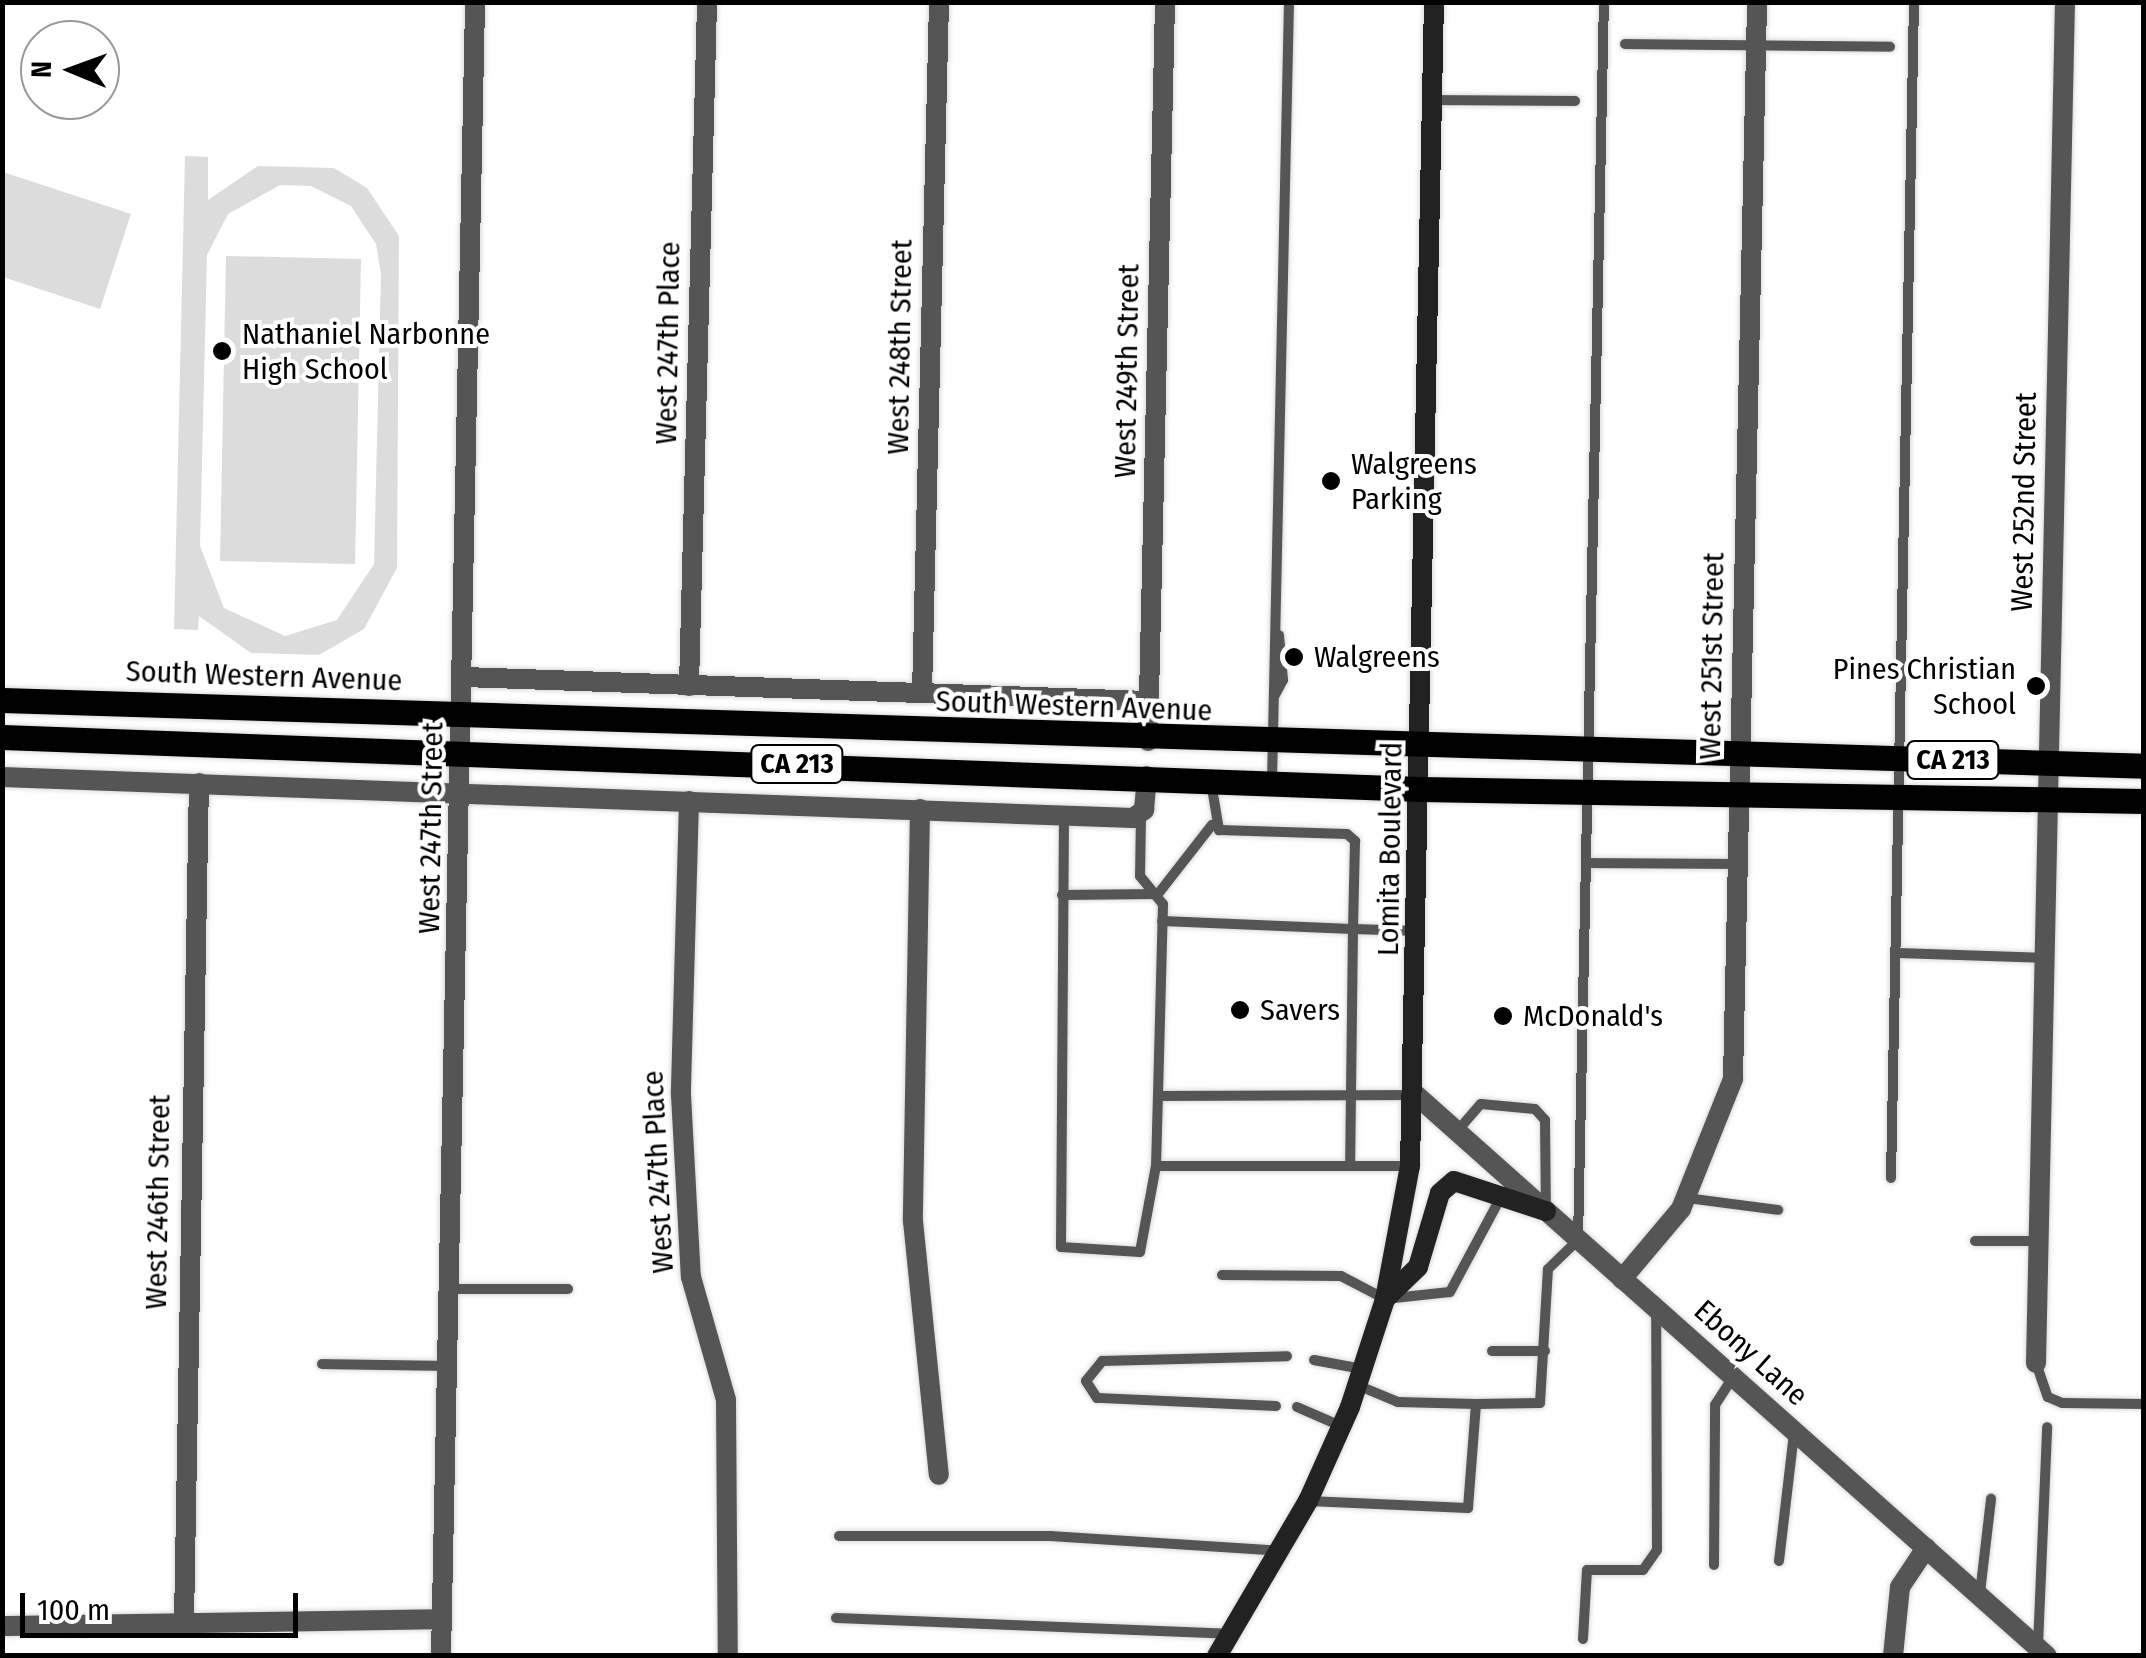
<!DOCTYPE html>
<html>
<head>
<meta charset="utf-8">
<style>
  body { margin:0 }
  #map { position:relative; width:2146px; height:1658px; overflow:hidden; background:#fff; font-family:"Fira Sans Condensed",sans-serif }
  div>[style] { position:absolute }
  .green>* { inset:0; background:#dcdcdc }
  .roads { filter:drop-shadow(0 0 2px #dbdbdb) drop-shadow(0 0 2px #dbdbdb) }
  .service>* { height:10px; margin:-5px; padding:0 5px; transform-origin:5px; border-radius:5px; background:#555 }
  .minor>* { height:20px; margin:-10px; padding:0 10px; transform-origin:10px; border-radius:10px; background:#555 }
  .tertiary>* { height:20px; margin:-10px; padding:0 10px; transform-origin:10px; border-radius:10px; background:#555 }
  .secondary>* { height:20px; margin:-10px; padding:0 10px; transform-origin:10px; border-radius:10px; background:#222 }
  .primary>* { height:25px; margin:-12.5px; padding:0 12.5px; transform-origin:12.5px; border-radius:12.5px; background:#000 }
  .dots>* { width:28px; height:28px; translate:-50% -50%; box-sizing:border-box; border:5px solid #fff; border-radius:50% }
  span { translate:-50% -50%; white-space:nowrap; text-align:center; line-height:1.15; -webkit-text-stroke:8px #fff; paint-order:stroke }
  .shield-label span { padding:2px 8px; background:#fff; border:2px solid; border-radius:8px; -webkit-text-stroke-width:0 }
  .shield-label { font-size:28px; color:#000; font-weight:700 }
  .poi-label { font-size:30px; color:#000 }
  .left { translate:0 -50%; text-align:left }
  .right { translate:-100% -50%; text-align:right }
  .street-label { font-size:30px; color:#000 }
  .frame { position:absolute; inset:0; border:5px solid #000; pointer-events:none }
  .north { position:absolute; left:20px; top:20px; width:100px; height:100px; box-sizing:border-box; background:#fff; border:2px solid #999; border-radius:50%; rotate:271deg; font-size:28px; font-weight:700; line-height:40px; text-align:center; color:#000 }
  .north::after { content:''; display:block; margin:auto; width:35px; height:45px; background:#000; clip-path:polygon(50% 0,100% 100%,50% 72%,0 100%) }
  .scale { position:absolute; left:20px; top:1593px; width:278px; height:45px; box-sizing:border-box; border:5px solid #000; border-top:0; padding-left:12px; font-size:30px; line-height:35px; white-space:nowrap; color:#000; -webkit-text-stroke:8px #fff; paint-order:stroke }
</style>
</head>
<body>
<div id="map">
  <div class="green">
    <div style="clip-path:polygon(evenodd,185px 156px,208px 157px,208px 200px,258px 166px,334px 168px,367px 188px,399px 236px,397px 568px,364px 629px,319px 655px,251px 653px,199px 616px,198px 630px,174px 629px,185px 156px,280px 185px,311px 186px,351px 206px,376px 244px,381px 274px,374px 564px,337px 620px,285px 636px,224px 608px,200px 546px,207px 255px,228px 214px,280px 185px)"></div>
    <div style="clip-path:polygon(3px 172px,131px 214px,100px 309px,3px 277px)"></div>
    <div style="clip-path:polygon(226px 256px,361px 259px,355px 564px,220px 561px)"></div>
  </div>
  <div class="roads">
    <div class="service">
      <div style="left:1625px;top:44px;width:265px;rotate:0.6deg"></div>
      <div style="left:1432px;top:100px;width:143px;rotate:0.4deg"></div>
      <div style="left:1275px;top:695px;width:17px;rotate:-62deg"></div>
      <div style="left:1283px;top:680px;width:45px;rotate:-95.1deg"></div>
      <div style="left:1272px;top:781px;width:779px;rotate:-88.75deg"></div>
      <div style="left:1211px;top:782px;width:49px;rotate:80.5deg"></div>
      <div style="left:1219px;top:830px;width:128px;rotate:1.8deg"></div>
      <div style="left:1347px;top:834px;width:11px;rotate:41deg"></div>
      <div style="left:1355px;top:841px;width:88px;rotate:91.3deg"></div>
      <div style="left:1353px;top:929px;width:65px;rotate:1.8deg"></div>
      <div style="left:1141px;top:815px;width:61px;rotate:90.9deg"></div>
      <div style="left:1140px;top:876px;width:36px;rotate:51deg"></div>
      <div style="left:1163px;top:904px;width:192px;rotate:91.5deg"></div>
      <div style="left:1064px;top:816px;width:431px;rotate:90.4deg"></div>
      <div style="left:1061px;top:1247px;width:79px;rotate:3.6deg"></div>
      <div style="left:1140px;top:1252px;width:87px;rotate:-79.5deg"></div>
      <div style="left:1586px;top:863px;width:151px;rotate:0.4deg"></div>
      <div style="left:1062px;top:895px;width:96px;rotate:-0.6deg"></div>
      <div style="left:1158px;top:894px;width:88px;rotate:-52deg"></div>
      <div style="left:1162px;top:921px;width:191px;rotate:2.4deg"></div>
      <div style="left:1353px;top:929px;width:237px;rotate:90.7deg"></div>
      <div style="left:1895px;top:953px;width:149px;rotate:1.9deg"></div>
      <div style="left:1459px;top:1129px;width:33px;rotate:-49deg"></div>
      <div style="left:1481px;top:1104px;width:54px;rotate:5.3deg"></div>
      <div style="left:1535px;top:1109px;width:15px;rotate:48deg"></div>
      <div style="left:1545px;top:1120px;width:90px;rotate:89.4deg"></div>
      <div style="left:1410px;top:1166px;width:254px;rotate:180deg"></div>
      <div style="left:1156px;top:1166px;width:70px;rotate:-88.4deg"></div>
      <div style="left:1158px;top:1096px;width:255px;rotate:-0.2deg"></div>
      <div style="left:1891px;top:1178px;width:1176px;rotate:-88.88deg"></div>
      <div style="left:1687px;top:1198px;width:92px;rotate:7.5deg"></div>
      <div style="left:1975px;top:1241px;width:63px"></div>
      <div style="left:1222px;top:1275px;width:119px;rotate:0.5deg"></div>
      <div style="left:1341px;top:1276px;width:50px;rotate:27.6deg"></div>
      <div style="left:1385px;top:1299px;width:65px;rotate:-6.1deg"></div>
      <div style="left:1450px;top:1292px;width:110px;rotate:-61.8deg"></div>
      <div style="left:452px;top:1289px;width:116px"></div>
      <div style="left:1492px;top:1351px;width:53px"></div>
      <div style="left:1314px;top:1360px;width:49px;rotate:10.6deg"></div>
      <div style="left:2036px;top:1363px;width:36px;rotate:71deg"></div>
      <div style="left:2048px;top:1397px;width:15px;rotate:23deg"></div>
      <div style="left:2062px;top:1403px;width:82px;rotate:0.7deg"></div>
      <div style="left:322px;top:1364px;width:124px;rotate:0.9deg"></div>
      <div style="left:1357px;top:1385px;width:44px;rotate:22.5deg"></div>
      <div style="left:1398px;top:1402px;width:78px;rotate:1.5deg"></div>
      <div style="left:1276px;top:1406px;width:179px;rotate:-177.4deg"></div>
      <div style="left:1097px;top:1398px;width:20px;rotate:-123deg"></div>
      <div style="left:1086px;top:1381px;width:26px;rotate:-51deg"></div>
      <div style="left:1102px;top:1361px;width:185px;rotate:-1.5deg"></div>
      <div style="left:1297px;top:1407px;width:48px;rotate:23.4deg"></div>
      <div style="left:1308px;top:1501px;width:160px;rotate:2.5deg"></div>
      <div style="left:1468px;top:1508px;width:104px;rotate:-85.6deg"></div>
      <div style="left:1476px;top:1404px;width:64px;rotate:-0.9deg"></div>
      <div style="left:1540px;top:1403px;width:134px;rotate:-86.6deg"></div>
      <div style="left:1548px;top:1269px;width:42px;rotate:-44deg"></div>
      <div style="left:1578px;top:1240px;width:1238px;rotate:-88.8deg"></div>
      <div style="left:839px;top:1536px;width:211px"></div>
      <div style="left:1050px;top:1536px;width:230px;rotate:3.7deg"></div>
      <div style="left:1779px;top:1561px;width:129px;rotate:-83.3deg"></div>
      <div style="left:1714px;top:1565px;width:160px;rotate:-89.6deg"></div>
      <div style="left:1715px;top:1405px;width:33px;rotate:-57deg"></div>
      <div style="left:1980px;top:1593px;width:95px;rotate:-83.3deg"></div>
      <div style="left:836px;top:1618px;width:394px;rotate:2.3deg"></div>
      <div style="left:1583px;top:1639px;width:69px;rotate:-86.7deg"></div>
      <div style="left:1587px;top:1570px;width:56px"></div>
      <div style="left:1643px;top:1570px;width:24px;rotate:-55deg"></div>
      <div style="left:1657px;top:1550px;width:240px;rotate:-90.2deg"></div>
      <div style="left:2038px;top:1646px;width:219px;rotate:-87.6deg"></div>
    </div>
    <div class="minor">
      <div style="left:464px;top:677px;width:685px;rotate:2.01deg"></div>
      <div style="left:689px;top:686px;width:684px;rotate:-88.49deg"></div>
      <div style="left:922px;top:693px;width:691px;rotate:-88.59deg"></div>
      <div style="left:1148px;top:741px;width:739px;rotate:-88.68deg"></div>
      <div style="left:2px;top:777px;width:1132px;rotate:2.08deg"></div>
      <div style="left:1133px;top:818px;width:14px;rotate:-36deg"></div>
      <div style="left:1144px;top:810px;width:34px;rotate:-85deg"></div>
      <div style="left:689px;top:801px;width:294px;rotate:91.6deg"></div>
      <div style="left:681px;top:1095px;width:182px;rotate:86.9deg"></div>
      <div style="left:691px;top:1277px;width:128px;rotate:74.1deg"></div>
      <div style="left:726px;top:1400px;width:256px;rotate:89.6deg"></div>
      <div style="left:920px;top:809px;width:412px;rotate:91deg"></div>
      <div style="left:913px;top:1221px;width:255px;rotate:84.2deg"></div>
      <div style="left:1622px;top:1279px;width:92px;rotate:-49.9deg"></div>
      <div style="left:1681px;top:1209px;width:140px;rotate:-68.2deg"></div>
      <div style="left:1733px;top:1079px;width:1077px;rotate:-88.72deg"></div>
      <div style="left:2036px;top:1363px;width:1361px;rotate:-88.78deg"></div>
      <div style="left:184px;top:1622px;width:839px;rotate:-88.98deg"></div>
      <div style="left:2px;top:1626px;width:440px;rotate:-0.9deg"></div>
      <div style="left:1893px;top:1656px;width:69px;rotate:-84.2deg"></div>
      <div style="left:1900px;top:1587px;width:47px;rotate:-56.3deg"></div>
    </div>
    <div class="tertiary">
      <div style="left:1416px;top:1095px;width:844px;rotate:41.64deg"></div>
      <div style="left:441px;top:1656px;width:1654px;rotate:-88.82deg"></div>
    </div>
    <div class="secondary">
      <div style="left:1385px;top:1299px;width:46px;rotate:-44.1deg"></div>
      <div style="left:1418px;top:1267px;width:77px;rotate:-73.4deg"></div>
      <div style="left:1440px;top:1193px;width:18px;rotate:-41deg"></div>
      <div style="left:1454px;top:1181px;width:97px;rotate:18.1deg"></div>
      <div style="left:1217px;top:1656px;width:180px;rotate:-59.6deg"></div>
      <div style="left:1308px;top:1501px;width:103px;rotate:-65.9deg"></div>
      <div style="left:1350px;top:1407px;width:114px;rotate:-72deg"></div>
      <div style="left:1385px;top:1299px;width:135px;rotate:-79.4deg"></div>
      <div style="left:1410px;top:1166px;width:1164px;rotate:-88.82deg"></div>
    </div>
    <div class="primary">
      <div style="left:2px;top:700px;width:2143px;rotate:1.76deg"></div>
      <div style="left:2px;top:737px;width:1419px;rotate:2.1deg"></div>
      <div style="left:1420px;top:789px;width:724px;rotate:0.95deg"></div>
    </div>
  </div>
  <div class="dots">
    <div style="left:222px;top:351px;background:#000"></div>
    <div style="left:1331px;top:481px;background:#000"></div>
    <div style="left:1294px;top:657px;background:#000"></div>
    <div style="left:2036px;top:686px;background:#000"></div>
    <div style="left:1240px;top:1010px;background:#000"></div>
    <div style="left:1503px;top:1016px;background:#000"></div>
  </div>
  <div class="shield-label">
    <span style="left:1953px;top:760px">CA 213</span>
    <span style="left:797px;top:764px">CA 213</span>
  </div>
  <div class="poi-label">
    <span class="left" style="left:242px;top:351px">Nathaniel Narbonne<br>High School</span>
    <span class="left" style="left:1351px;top:481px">Walgreens<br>Parking</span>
    <span class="left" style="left:1314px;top:657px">Walgreens</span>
    <span class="right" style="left:2016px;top:686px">Pines Christian<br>School</span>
    <span class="left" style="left:1260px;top:1010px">Savers</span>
    <span class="left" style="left:1523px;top:1016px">McDonald's</span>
  </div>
  <div class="street-label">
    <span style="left:668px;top:343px;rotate:-89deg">West 247th Place</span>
    <span style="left:900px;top:347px;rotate:-89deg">West 248th Street</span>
    <span style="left:1127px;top:371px;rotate:-89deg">West 249th Street</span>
    <span style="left:2024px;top:502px;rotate:-89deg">West 252nd Street</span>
    <span style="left:1712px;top:656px;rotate:-89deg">West 251st Street</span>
    <span style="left:264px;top:676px;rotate:2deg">South Western Avenue</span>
    <span style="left:1074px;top:706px;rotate:2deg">South Western Avenue</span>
    <span style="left:431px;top:828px;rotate:-89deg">West 247th Street</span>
    <span style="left:1390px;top:849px;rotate:-89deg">Lomita Boulevard</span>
    <span style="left:658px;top:1172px;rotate:-93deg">West 247th Place</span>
    <span style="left:158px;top:1202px;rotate:-89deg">West 246th Street</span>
    <span style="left:1751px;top:1353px;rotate:42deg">Ebony Lane</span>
  </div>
  <div class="frame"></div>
  <div class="north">N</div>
  <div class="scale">100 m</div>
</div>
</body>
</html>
